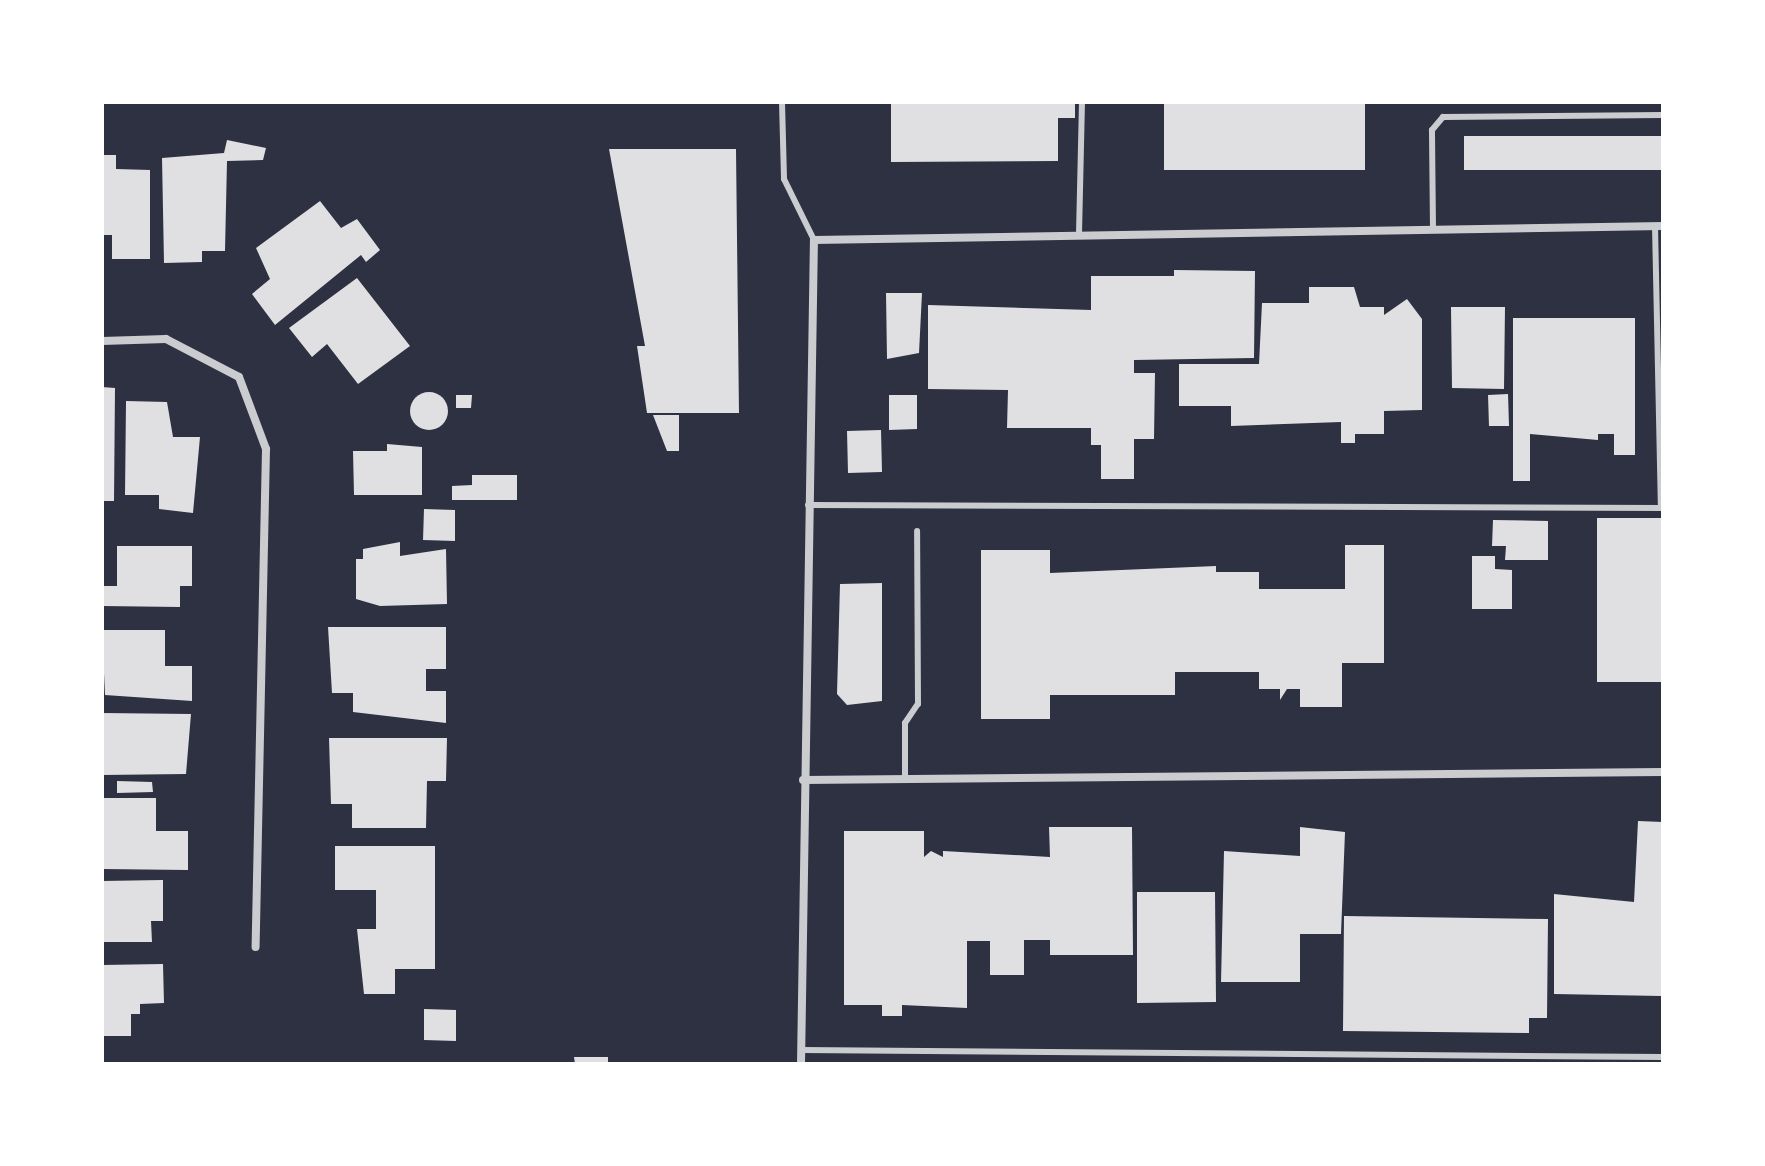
<!DOCTYPE html>
<html>
<head>
<meta charset="utf-8">
<style>
  body { margin:0 }
  #map { position:relative; width:1765px; height:1166px; overflow:hidden; background:#2d3142; font-family:"PT Sans",sans-serif }
  div>[style] { position:absolute }
  .building>* { inset:0; background:#e0e0e3 }
  .round { border-radius:50% }
  .service>* { height:6px; margin:-3px; padding:0 3px; transform-origin:3px; border-radius:3px; background:#caccd0 }
  .minor>* { height:8px; margin:-4px; padding:0 4px; transform-origin:4px; border-radius:4px; background:#caccd0 }
  span { translate:-50% -50%; white-space:nowrap; text-align:center; line-height:1.15; -webkit-text-stroke:7px #fff; paint-order:stroke }
  .frame { position:absolute; inset:0; border:104px solid #fff; pointer-events:none }
</style>
</head>
<body>
<div id="map">
  <div class="building">
    <div style="clip-path:polygon(891px 102px,1075px 102px,1075px 118px,1058px 118px,1058px 161px,891px 162px)"></div>
    <div style="clip-path:polygon(1164px 102px,1365px 102px,1365px 170px,1164px 170px)"></div>
    <div style="clip-path:polygon(1464px 136px,1663px 136px,1663px 170px,1464px 170px)"></div>
    <div style="clip-path:polygon(227px 140px,266px 148px,263px 160px,227px 161px,225px 251px,202px 251px,202px 262px,164px 263px,162px 158px,224px 153px)"></div>
    <div style="clip-path:polygon(609px 149px,736px 149px,739px 413px,647px 413px,637px 346px,645px 346px)"></div>
    <div style="clip-path:polygon(102px 155px,116px 155px,116px 169px,150px 170px,150px 259px,112px 259px,112px 235px,102px 235px)"></div>
    <div style="clip-path:polygon(320px 201px,341px 228px,357px 219px,380px 250px,366px 262px,361px 255px,275px 325px,252px 294px,270px 279px,256px 248px)"></div>
    <div style="clip-path:polygon(1174px 270px,1255px 271px,1254px 358px,1134px 360px,1134px 373px,1155px 373px,1154px 439px,1134px 439px,1134px 479px,1101px 479px,1101px 445px,1091px 445px,1091px 428px,1007px 428px,1008px 390px,928px 389px,928px 305px,1091px 310px,1091px 276px,1174px 276px)"></div>
    <div style="clip-path:polygon(357px 278px,410px 346px,358px 384px,327px 344px,312px 357px,289px 328px)"></div>
    <div style="clip-path:polygon(1309px 287px,1354px 287px,1360px 307px,1384px 307px,1384px 315px,1407px 299px,1422px 319px,1422px 410px,1384px 411px,1384px 434px,1355px 434px,1355px 443px,1341px 443px,1341px 422px,1231px 426px,1231px 406px,1179px 406px,1179px 364px,1259px 364px,1262px 303px,1309px 303px)"></div>
    <div style="clip-path:polygon(886px 293px,922px 293px,919px 353px,887px 359px)"></div>
    <div style="clip-path:polygon(1451px 307px,1505px 307px,1504px 389px,1452px 388px)"></div>
    <div style="clip-path:polygon(1513px 318px,1635px 318px,1635px 455px,1614px 455px,1614px 434px,1598px 434px,1598px 440px,1530px 434px,1530px 481px,1513px 481px)"></div>
    <div style="clip-path:polygon(102px 387px,115px 388px,114px 501px,102px 501px)"></div>
    <div class="round" style="left:410px;top:392px;width:38px;height:38px"></div>
    <div style="clip-path:polygon(1508px 394px,1509px 426px,1489px 426px,1488px 395px)"></div>
    <div style="clip-path:polygon(456px 395px,472px 395px,471px 408px,456px 408px)"></div>
    <div style="clip-path:polygon(889px 395px,917px 395px,917px 429px,889px 430px)"></div>
    <div style="clip-path:polygon(126px 401px,167px 402px,173px 437px,200px 437px,193px 513px,159px 509px,159px 495px,125px 495px)"></div>
    <div style="clip-path:polygon(653px 415px,679px 415px,679px 451px,667px 451px)"></div>
    <div style="clip-path:polygon(881px 430px,882px 472px,848px 473px,847px 431px)"></div>
    <div style="clip-path:polygon(387px 444px,422px 447px,422px 495px,354px 495px,353px 451px,387px 451px)"></div>
    <div style="clip-path:polygon(472px 475px,517px 475px,517px 500px,452px 500px,452px 486px,472px 485px)"></div>
    <div style="clip-path:polygon(424px 509px,455px 510px,455px 541px,423px 540px)"></div>
    <div style="clip-path:polygon(1597px 518px,1663px 518px,1663px 682px,1597px 682px)"></div>
    <div style="clip-path:polygon(1493px 520px,1548px 521px,1548px 560px,1505px 560px,1506px 546px,1492px 546px)"></div>
    <div style="clip-path:polygon(400px 542px,400px 556px,446px 549px,447px 604px,380px 606px,356px 599px,356px 559px,363px 559px,363px 549px)"></div>
    <div style="clip-path:polygon(1345px 545px,1384px 545px,1384px 663px,1342px 663px,1342px 707px,1300px 707px,1300px 689px,1287px 689px,1280px 700px,1280px 689px,1259px 689px,1259px 672px,1175px 672px,1175px 695px,1050px 695px,1050px 719px,981px 719px,981px 550px,1050px 550px,1050px 573px,1216px 566px,1216px 572px,1259px 572px,1259px 589px,1345px 589px)"></div>
    <div style="clip-path:polygon(117px 546px,192px 546px,192px 586px,180px 586px,180px 607px,102px 606px,102px 586px,117px 586px)"></div>
    <div style="clip-path:polygon(1472px 556px,1495px 556px,1495px 569px,1512px 570px,1512px 609px,1472px 609px)"></div>
    <div style="clip-path:polygon(882px 583px,882px 701px,847px 705px,837px 694px,840px 584px)"></div>
    <div style="clip-path:polygon(328px 627px,446px 627px,446px 669px,426px 669px,426px 691px,446px 691px,446px 723px,353px 712px,353px 693px,332px 693px)"></div>
    <div style="clip-path:polygon(102px 630px,165px 630px,165px 666px,192px 666px,192px 701px,105px 695px)"></div>
    <div style="clip-path:polygon(102px 713px,191px 714px,186px 774px,102px 775px)"></div>
    <div style="clip-path:polygon(329px 738px,447px 738px,446px 781px,427px 781px,426px 828px,352px 828px,352px 804px,331px 804px)"></div>
    <div style="clip-path:polygon(117px 781px,152px 782px,153px 792px,117px 793px)"></div>
    <div style="clip-path:polygon(102px 798px,156px 798px,156px 831px,188px 831px,188px 870px,102px 869px)"></div>
    <div style="clip-path:polygon(1638px 821px,1663px 822px,1661px 996px,1554px 994px,1554px 894px,1634px 902px)"></div>
    <div style="clip-path:polygon(1049px 827px,1132px 827px,1133px 955px,1050px 955px,1050px 940px,1024px 940px,1024px 975px,990px 975px,990px 941px,967px 941px,967px 1008px,902px 1005px,902px 1016px,882px 1016px,882px 1005px,844px 1005px,844px 831px,924px 831px,924px 857px,931px 851px,943px 857px,943px 851px,1050px 857px)"></div>
    <div style="clip-path:polygon(1300px 827px,1345px 832px,1341px 934px,1300px 934px,1300px 982px,1221px 982px,1224px 851px,1300px 856px)"></div>
    <div style="clip-path:polygon(335px 846px,435px 846px,435px 969px,395px 969px,395px 994px,364px 994px,357px 929px,376px 929px,376px 890px,335px 890px)"></div>
    <div style="clip-path:polygon(163px 880px,163px 921px,151px 921px,152px 942px,102px 942px,102px 881px)"></div>
    <div style="clip-path:polygon(1137px 892px,1215px 892px,1216px 1002px,1137px 1003px)"></div>
    <div style="clip-path:polygon(1344px 916px,1548px 919px,1547px 1018px,1529px 1018px,1529px 1033px,1343px 1031px)"></div>
    <div style="clip-path:polygon(163px 964px,164px 1003px,140px 1004px,140px 1014px,131px 1014px,131px 1036px,102px 1036px,102px 965px)"></div>
    <div style="clip-path:polygon(424px 1009px,456px 1010px,456px 1041px,424px 1040px)"></div>
    <div style="clip-path:polygon(574px 1057px,608px 1057px,608px 1064px,575px 1064px)"></div>
  </div>
  <div class="service">
    <div style="left:782px;top:102px;width:77px;rotate:88.5deg"></div>
    <div style="left:784px;top:179px;width:68px;rotate:63.8deg"></div>
    <div style="left:1655px;top:226px;width:282px;rotate:88.8deg"></div>
    <div style="left:1433px;top:229px;width:99px;rotate:-90.6deg"></div>
    <div style="left:1432px;top:130px;width:17px;rotate:-50deg"></div>
    <div style="left:1443px;top:117px;width:220px;rotate:-0.5deg"></div>
    <div style="left:1079px;top:234px;width:132px;rotate:-88.7deg"></div>
    <div style="left:808px;top:505px;width:855px;rotate:0.2deg"></div>
    <div style="left:905px;top:779px;width:56px;rotate:-90deg"></div>
    <div style="left:905px;top:723px;width:23px;rotate:-56deg"></div>
    <div style="left:918px;top:704px;width:173px;rotate:-90.3deg"></div>
    <div style="left:801px;top:1050px;width:862px;rotate:0.47deg"></div>
  </div>
  <div class="minor">
    <div style="left:102px;top:341px;width:64px;rotate:-1.8deg"></div>
    <div style="left:166px;top:339px;width:82px;rotate:27.5deg"></div>
    <div style="left:239px;top:377px;width:77px;rotate:69.4deg"></div>
    <div style="left:266px;top:449px;width:498px;rotate:91.2deg"></div>
    <div style="left:803px;top:780px;width:860px;rotate:-0.53deg"></div>
    <div style="left:801px;top:1064px;width:824px;rotate:-89.1deg"></div>
    <div style="left:814px;top:240px;width:849px;rotate:-0.94deg"></div>
  </div>
  <div class="frame"></div>
</div>
</body>
</html>
